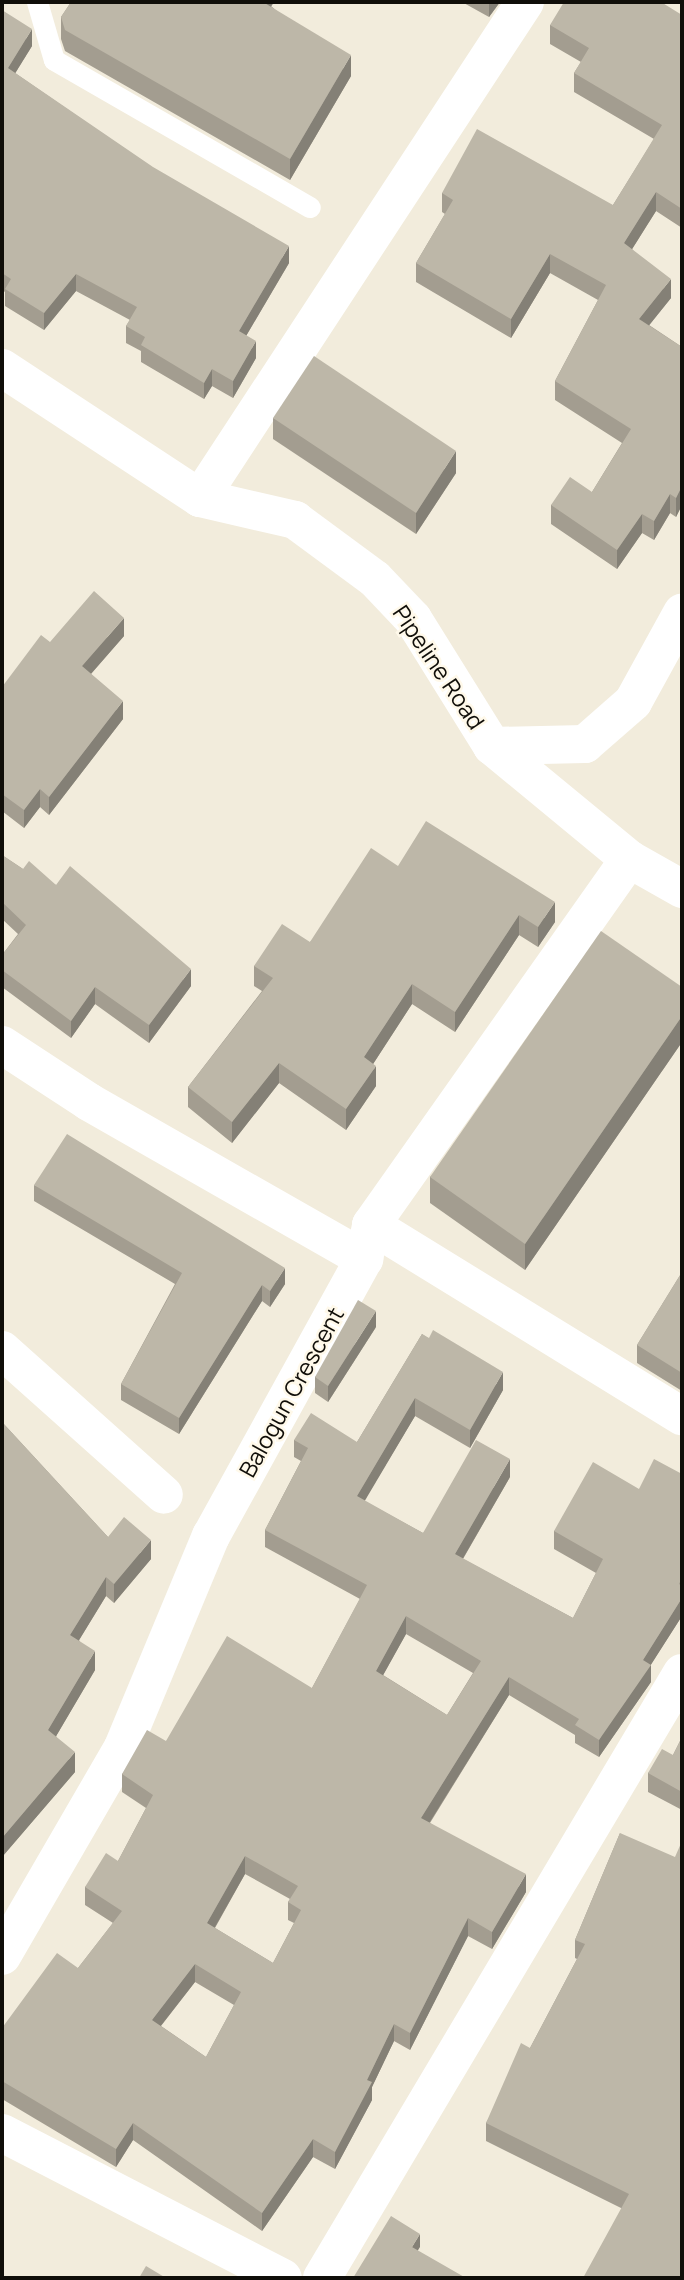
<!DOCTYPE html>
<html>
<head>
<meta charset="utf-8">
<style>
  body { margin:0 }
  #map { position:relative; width:684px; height:2280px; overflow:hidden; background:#f2ecdc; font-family:Manrope,sans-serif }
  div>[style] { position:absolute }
  .lane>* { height:21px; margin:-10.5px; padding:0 10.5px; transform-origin:10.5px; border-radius:10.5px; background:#fff }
  .street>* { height:38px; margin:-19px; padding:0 19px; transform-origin:19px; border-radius:19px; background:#fff }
  .wall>* { inset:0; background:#a39d90 }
  .shaded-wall>* { inset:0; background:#848076 }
  .building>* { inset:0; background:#bdb7a8 }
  span { translate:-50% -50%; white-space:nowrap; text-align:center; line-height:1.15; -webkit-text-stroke:5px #fff9ea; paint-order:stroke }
  .street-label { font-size:23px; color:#100e09 }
  .frame { position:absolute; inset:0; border:4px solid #100e09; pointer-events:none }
</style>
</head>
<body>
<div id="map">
  <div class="lane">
    <div style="left:37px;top:2px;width:60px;rotate:73.7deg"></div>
    <div style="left:54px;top:60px;width:295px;rotate:29.9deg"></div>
  </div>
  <div class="street">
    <div style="left:2px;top:368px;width:237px;rotate:33.3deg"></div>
    <div style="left:200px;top:498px;width:98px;rotate:13deg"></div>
    <div style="left:295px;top:520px;width:99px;rotate:36.4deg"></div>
    <div style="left:375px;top:579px;width:55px;rotate:46.5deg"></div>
    <div style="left:413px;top:619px;width:150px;rotate:58.1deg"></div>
    <div style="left:492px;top:746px;width:178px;rotate:39.5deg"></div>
    <div style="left:629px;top:859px;width:61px;rotate:29.5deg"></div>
    <div style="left:200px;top:498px;width:593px;rotate:-56.77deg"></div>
    <div style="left:492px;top:746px;width:93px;rotate:-1.2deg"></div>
    <div style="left:585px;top:744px;width:64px;rotate:-41.2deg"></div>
    <div style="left:633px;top:702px;width:102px;rotate:-61.2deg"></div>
    <div style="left:2px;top:1045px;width:104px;rotate:33.2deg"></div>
    <div style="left:89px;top:1102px;width:317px;rotate:29.7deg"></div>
    <div style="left:371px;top:1225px;width:365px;rotate:31.6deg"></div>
    <div style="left:2px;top:1350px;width:217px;rotate:41.8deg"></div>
    <div style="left:2px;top:1956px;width:241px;rotate:-59.9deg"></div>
    <div style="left:123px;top:1747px;width:229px;rotate:-67.4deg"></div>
    <div style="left:211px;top:1536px;width:316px;rotate:-61.1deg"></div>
    <div style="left:364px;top:1259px;width:35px;rotate:-78deg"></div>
    <div style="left:371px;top:1225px;width:448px;rotate:-54.8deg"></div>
    <div style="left:2px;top:2133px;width:316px;rotate:27.3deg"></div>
    <div style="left:322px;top:2278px;width:704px;rotate:-59.25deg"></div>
  </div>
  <div class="wall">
    <div style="clip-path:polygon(71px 2px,274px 2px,271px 6px,351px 76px,290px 180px,65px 51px,61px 39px,61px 17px)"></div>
    <div style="clip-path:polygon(462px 2px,500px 2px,489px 17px)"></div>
    <div style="clip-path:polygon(2px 10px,32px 46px,15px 73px,289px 263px,246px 336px,256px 358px,233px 398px,212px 386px,204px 399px,141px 362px,141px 351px,126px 343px,126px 326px,130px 320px,76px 291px,44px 330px,5px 306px,5px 292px,2px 290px)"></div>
    <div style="clip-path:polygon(682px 15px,682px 228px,656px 211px,632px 249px,671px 298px,649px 325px,682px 347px,682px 505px,676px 517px,670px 513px,654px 540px,642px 533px,617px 569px,551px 524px,551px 505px,592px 492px,622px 443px,555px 400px,555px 381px,598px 300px,550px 273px,511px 338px,416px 282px,416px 263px,445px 214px,442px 212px,442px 193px,613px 205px,654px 139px,574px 92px,574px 73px,581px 62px,550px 44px,550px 25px)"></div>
    <div style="clip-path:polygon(273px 418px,456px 473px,416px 534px,273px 439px)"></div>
    <div style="clip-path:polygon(124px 636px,91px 674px,123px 719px,49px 815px,40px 807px,24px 828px,2px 811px,2px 687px,50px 642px)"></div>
    <div style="clip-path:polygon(2px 855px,23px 869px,56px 885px,191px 986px,149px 1043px,95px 1004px,71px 1038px,2px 987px,2px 955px,18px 934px,2px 919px)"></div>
    <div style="clip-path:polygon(398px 866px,555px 922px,538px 947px,519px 935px,455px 1032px,412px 1004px,373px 1064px,376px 1086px,346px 1130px,279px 1083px,232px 1143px,188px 1107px,188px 1087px,262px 991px,254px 986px,254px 966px,310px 942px)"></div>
    <div style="clip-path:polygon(682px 987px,682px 1042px,525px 1270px,430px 1203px,430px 1177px)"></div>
    <div style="clip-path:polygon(34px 1185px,285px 1284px,270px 1307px,262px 1301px,179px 1434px,121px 1400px,121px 1384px,175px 1284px,34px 1201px)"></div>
    <div style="clip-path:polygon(682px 1272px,682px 1391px,637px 1363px,637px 1345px)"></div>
    <div style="clip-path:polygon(376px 1327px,328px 1402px,315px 1393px,315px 1377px)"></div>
    <div style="clip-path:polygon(evenodd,422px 1334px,503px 1390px,470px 1448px,415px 1416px,364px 1501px,423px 1533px,510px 1477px,463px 1559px,573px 1618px,596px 1573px,554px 1549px,554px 1531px,639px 1489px,682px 1474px,682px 1616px,651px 1664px,651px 1682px,599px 1757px,575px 1743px,575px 1735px,509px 1695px,430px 1823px,526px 1892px,492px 1949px,468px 1936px,410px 2050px,394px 2041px,372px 2087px,372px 2100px,335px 2169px,313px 2157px,262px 2231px,133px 2140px,116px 2167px,2px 2099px,2px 2028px,78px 1968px,113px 1923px,85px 1905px,85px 1887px,118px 1861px,146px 1808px,122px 1792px,122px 1774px,166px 1741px,312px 1688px,360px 1599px,265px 1547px,265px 1530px,301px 1461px,294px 1457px,294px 1440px,357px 1442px,422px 1334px,406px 1634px,473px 1673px,447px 1715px,383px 1675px,406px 1634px,422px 1334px,245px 1874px,290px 1899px,288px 1902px,288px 1920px,294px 1923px,273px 1963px,215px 1928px,245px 1874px,422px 1334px,195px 1982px,234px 2005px,206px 2057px,161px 2026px,195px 1982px)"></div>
    <div style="clip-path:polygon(2px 1422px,108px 1537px,151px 1559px,114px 1603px,106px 1596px,79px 1640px,95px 1670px,56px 1736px,75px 1772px,2px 1857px)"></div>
    <div style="clip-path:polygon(682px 1737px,682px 1810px,648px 1792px,648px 1773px,673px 1755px)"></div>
    <div style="clip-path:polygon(620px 1833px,682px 2278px,621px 2208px,486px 2141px,486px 2123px,530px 2048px,577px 1959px,575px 1958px,575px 1940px)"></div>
  </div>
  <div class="shaded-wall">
    <div style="clip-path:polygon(261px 2px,274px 2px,261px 22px)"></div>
    <div style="clip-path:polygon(489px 2px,500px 2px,489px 17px)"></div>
    <div style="clip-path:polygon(32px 29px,32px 46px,8px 85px,8px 68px)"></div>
    <div style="clip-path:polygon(351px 55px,351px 76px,290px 180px,290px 159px)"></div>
    <div style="clip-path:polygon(656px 192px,656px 211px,624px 262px,624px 243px)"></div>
    <div style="clip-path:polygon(289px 246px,289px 263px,239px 348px,239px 331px)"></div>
    <div style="clip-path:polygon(550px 254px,550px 273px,511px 338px,511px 319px)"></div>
    <div style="clip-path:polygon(76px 274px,76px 291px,44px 330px,44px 313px)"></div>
    <div style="clip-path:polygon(671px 279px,671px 298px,639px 338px,639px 319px)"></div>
    <div style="clip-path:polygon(256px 341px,256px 358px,233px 398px,233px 381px)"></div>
    <div style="clip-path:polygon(212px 369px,212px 386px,204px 399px,204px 383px)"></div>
    <div style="clip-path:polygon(456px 451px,456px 473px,416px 534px,416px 513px)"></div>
    <div style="clip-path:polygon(682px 486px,682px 505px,676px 517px,676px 498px)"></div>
    <div style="clip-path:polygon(670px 494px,670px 513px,654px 540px,654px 521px)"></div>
    <div style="clip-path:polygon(642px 514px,642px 533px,617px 569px,617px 550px)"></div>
    <div style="clip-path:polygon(124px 618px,124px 636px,82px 684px,82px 666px)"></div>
    <div style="clip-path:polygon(123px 701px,123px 719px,49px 815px,49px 797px)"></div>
    <div style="clip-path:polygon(40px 789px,40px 807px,24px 828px,24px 810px)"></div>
    <div style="clip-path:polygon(555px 902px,555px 922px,538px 947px,538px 927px)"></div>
    <div style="clip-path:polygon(519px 915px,519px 935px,455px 1032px,455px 1012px)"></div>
    <div style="clip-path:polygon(191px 969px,191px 986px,149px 1043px,149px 1025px)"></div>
    <div style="clip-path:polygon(412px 984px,412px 1004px,364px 1078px,364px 1057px)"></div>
    <div style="clip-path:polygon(95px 987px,95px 1004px,71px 1038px,71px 1021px)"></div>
    <div style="clip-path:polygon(682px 1016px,682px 1042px,525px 1270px,525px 1244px)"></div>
    <div style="clip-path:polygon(279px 1063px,279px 1083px,232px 1143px,232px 1122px)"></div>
    <div style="clip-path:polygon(376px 1066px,376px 1086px,346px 1130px,346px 1109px)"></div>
    <div style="clip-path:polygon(285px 1268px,285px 1284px,270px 1307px,270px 1291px)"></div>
    <div style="clip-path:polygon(262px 1285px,262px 1301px,179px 1434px,179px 1418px)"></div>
    <div style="clip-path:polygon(376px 1311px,376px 1327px,328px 1402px,328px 1386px)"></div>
    <div style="clip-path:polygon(503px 1372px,503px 1390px,470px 1448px,470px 1430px)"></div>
    <div style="clip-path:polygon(415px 1398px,415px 1416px,357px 1514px,357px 1496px)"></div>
    <div style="clip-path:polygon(510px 1459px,510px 1477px,455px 1572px,455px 1554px)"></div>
    <div style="clip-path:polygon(151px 1540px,151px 1559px,114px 1603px,114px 1584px)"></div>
    <div style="clip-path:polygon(106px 1577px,106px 1596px,70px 1655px,70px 1635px)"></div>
    <div style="clip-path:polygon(682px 1598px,682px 1616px,647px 1671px,651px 1665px,651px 1682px,599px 1757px,599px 1740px,643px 1660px)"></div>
    <div style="clip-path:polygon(406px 1616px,406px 1634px,376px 1688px,376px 1671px)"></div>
    <div style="clip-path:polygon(95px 1651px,95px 1670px,48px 1750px,48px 1730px)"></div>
    <div style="clip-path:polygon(509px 1677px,509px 1695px,421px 1836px,421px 1818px)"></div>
    <div style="clip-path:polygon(75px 1752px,75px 1772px,2px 1857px,2px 1838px)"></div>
    <div style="clip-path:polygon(245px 1856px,245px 1874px,207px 1941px,207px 1923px)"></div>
    <div style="clip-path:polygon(526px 1874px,526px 1892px,492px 1949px,492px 1932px)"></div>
    <div style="clip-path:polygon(468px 1918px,468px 1936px,410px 2050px,410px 2033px)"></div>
    <div style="clip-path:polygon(195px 1964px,195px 1982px,152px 2037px,152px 2020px)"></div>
    <div style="clip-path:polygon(394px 2024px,394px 2041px,372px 2087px,372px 2100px,335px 2169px,335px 2152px,367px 2080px)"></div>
    <div style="clip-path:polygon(133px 2123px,133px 2140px,116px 2167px,116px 2149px)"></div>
    <div style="clip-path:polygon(313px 2139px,313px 2157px,262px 2231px,262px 2213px)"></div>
    <div style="clip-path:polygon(420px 2234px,420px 2247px,412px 2260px,412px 2247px)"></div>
  </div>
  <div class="building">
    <div style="clip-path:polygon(71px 2px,263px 2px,351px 55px,290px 159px,65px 30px,61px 17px)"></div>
    <div style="clip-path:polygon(564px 2px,661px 2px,682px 15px,682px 209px,656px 192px,624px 243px,671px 279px,639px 319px,682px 347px,682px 486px,676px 498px,670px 494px,654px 521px,642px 514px,617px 550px,551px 505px,570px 477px,592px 492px,631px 429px,555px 381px,606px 285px,550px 254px,511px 319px,416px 263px,453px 200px,442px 193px,477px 129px,613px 205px,662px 125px,574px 73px,589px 48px,550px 25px)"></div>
    <div style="clip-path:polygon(2px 10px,32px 29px,8px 68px,153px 167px,289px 246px,239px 331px,256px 341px,233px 381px,212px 369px,204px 383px,141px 345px,145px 337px,126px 326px,137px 307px,76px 274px,44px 313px,5px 289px,11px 279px,2px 273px)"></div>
    <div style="clip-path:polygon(314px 356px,456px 451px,416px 513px,273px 418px)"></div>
    <div style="clip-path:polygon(94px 591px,124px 618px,82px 666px,123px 701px,49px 797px,40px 789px,24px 810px,2px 794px,2px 687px,41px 635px,50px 642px)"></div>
    <div style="clip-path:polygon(426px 821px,555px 902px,538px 927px,519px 915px,455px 1012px,412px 984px,364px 1057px,376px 1066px,346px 1109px,279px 1063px,232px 1122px,188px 1087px,273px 978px,254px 966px,282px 924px,310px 942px,371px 848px,398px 866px)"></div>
    <div style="clip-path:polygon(2px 855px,23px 869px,29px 861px,56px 885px,70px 866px,191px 969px,149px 1025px,95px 987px,71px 1021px,2px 970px,2px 955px,26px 925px,2px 902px)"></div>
    <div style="clip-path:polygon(601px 931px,682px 987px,682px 1016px,525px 1244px,430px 1177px)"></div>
    <div style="clip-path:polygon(67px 1134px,285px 1268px,270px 1291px,262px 1285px,179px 1418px,121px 1384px,182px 1273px,34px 1185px)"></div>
    <div style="clip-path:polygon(682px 1272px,682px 1373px,637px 1345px)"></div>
    <div style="clip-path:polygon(358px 1300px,376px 1311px,328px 1386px,315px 1377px)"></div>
    <div style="clip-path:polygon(evenodd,433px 1330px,503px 1372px,470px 1430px,415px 1398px,357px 1496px,423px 1533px,476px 1440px,510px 1459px,455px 1554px,573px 1618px,603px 1559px,554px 1531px,593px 1462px,639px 1489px,654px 1459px,682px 1474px,682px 1578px,679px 1584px,682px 1586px,682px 1598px,643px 1660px,651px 1665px,599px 1740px,575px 1725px,579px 1719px,509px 1677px,421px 1818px,526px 1874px,492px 1932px,468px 1918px,410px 2033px,394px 2024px,367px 2080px,372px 2082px,335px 2152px,313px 2139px,262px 2213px,133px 2123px,116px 2149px,2px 2081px,2px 2028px,57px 1953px,78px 1968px,122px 1911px,85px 1887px,106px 1853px,118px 1861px,153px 1795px,122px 1774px,147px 1730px,166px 1741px,227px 1636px,312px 1688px,367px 1585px,265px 1530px,308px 1448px,294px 1440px,311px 1413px,357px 1442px,422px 1334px,429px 1338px,433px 1330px,406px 1616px,481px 1661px,447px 1715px,376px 1671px,406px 1616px,433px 1330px,245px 1856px,298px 1886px,288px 1902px,301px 1910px,273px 1963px,207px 1923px,245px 1856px,433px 1330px,195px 1964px,241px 1992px,206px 2057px,152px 2020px,195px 1964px)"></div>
    <div style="clip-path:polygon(2px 1422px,108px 1537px,124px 1517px,151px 1540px,114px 1584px,106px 1577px,70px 1635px,95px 1651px,48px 1730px,75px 1752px,2px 1838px)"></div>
    <div style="clip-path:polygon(682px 1737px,682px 1792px,648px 1773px,662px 1749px,673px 1755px)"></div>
    <div style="clip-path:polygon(620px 1833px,675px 1857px,682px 1841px,682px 2278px,583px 2278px,629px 2194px,486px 2123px,521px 2043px,530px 2048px,585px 1944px,575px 1940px)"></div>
    <div style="clip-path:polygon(391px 2216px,420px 2234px,412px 2247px,466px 2278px,353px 2278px)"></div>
    <div style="clip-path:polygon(146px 2266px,166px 2278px,139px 2278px)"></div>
  </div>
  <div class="street-label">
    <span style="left:439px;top:667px;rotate:56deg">Pipeline Road</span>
    <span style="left:291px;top:1392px;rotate:-61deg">Balogun Crescent</span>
  </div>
  <div class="frame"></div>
</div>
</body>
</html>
